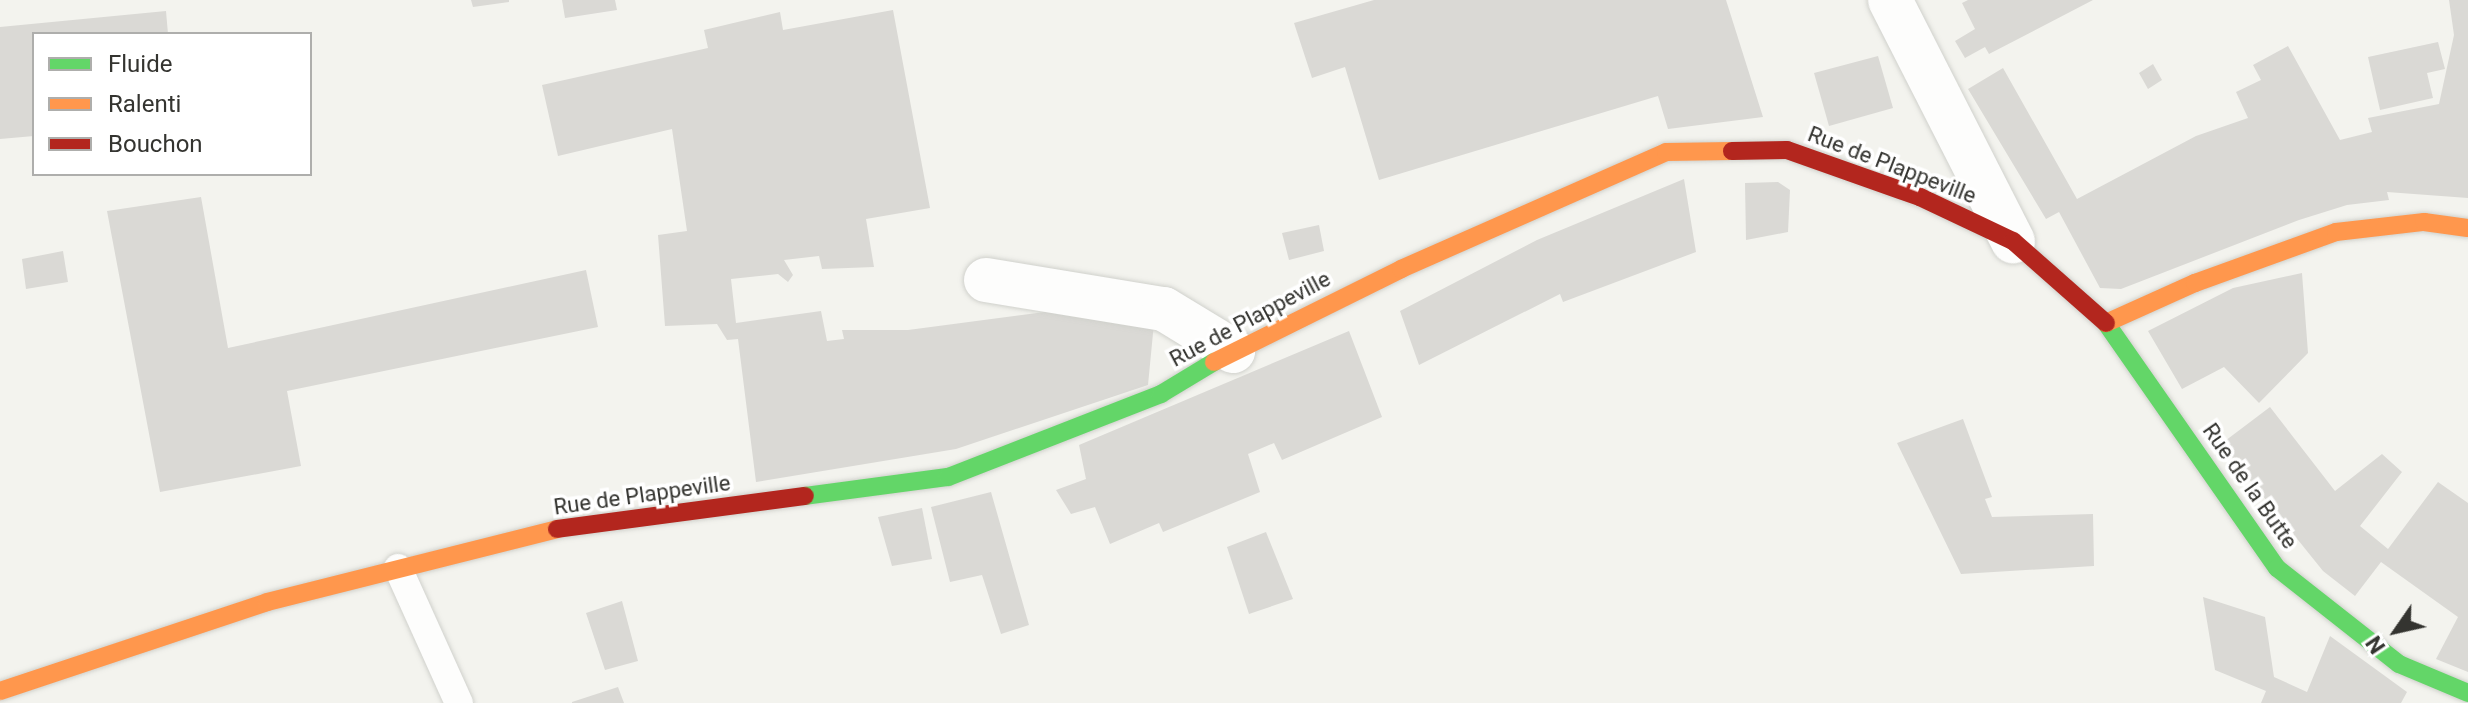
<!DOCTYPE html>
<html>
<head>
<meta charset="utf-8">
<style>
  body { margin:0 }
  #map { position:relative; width:2468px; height:703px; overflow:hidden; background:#f3f3ee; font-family:Roboto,sans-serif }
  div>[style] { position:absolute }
  .building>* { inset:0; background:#dad9d5 }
  .roads { filter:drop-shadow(0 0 2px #d0d1cc) drop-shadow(0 0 2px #d0d1cc) }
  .lane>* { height:28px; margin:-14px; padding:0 14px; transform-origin:14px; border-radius:14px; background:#fdfdfc }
  .street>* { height:44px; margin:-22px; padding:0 22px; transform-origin:22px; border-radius:22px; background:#fdfdfc }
  .fast>* { height:18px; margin:-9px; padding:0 9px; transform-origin:9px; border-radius:9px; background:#63d668 }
  .slow>* { height:18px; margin:-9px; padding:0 9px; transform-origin:9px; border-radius:9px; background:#ff974d }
  .jam>* { height:18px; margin:-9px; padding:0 9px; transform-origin:9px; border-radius:9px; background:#b3261e }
  span { translate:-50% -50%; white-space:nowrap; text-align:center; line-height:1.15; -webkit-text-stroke:7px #fff; paint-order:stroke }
  .street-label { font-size:22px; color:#343430 }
  .legend { position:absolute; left:32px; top:32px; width:280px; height:144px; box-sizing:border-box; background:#fff; border:2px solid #aeaeac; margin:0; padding:10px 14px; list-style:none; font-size:24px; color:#343430 }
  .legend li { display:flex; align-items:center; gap:16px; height:40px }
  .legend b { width:40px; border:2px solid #aeaeac }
  .north { position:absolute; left:2356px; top:591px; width:80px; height:80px; -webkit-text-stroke:6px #fff; paint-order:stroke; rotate:236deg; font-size:22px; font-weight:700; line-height:32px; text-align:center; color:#343430 }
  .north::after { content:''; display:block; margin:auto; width:28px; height:36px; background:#343430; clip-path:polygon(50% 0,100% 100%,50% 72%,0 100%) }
</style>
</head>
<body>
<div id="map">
  <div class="building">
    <div style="clip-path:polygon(471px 0,509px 0,509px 2px,473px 7px)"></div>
    <div style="clip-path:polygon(562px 0,615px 0,617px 10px,565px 18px)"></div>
    <div style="clip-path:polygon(1374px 0,1726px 0,1763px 117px,1668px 129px,1658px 96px,1379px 180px,1345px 67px,1312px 78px,1294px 23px)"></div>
    <div style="clip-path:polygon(1968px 0,2093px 0,1989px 54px,1985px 47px,1965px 58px,1955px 41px,1975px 29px,1962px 3px)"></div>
    <div style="clip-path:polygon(2449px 0,2468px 0,2468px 198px,2387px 192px,2389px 200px,2347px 205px,2299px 220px,2121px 289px,2100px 288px,2059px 212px,2046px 219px,1968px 89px,2003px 68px,2077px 199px,2196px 136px,2248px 118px,2236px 92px,2261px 80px,2253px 65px,2288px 46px,2340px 140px,2372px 132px,2368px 118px,2439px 104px,2454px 35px)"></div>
    <div style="clip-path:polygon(893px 10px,930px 208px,866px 219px,874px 267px,822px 269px,819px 256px,784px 260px,793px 275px,788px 282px,778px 274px,731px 279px,736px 323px,821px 311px,827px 341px,844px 339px,842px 330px,908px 330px,1083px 307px,1154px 323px,1148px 385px,956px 449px,756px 482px,738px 339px,727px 340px,717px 324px,665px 326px,658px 235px,687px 231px,672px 129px,558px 156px,542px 85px,708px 48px,704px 30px,780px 12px,783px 30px)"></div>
    <div style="clip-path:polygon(166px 11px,168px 34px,34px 34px,34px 136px,0 139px,0 27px)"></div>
    <div style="clip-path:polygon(2438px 42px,2445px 69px,2427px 73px,2433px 98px,2380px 110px,2368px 57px)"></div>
    <div style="clip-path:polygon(1878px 56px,1893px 108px,1829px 126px,1814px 73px)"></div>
    <div style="clip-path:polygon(2153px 64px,2162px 80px,2148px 89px,2139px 73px)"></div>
    <div style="clip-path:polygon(1684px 179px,1696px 252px,1563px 302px,1560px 294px,1419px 365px,1400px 311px,1537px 240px)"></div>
    <div style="clip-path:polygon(1778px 182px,1790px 190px,1788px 232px,1746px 240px,1745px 183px)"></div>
    <div style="clip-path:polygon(201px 197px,228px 348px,586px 270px,598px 327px,287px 391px,301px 466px,160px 492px,107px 211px)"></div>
    <div style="clip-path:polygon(1319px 225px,1324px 251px,1289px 260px,1282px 233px)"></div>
    <div style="clip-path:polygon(63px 251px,68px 282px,26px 289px,22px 259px)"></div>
    <div style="clip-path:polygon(2302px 273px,2308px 353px,2259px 403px,2224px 367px,2182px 389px,2148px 331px,2233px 288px)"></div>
    <div style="clip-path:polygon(1349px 331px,1382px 417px,1282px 460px,1274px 443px,1248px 454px,1260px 492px,1163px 532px,1159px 523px,1110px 544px,1095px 507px,1071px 514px,1056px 490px,1086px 479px,1079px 445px)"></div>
    <div style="clip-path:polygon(2270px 407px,2335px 491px,2382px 454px,2402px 472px,2360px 526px,2388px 549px,2438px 482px,2468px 503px,2468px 672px,2436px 659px,2458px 617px,2381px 562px,2355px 596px,2323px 571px,2221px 444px)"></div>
    <div style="clip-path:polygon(1963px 419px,1992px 497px,1985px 499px,1992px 517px,2093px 514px,2094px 566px,1961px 574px,1897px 443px)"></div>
    <div style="clip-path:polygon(991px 492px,1029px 625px,1001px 634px,982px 575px,950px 582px,931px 507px)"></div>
    <div style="clip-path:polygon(922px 508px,932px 559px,892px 566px,878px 517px)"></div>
    <div style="clip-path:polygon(1266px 532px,1293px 599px,1249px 614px,1227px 547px)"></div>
    <div style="clip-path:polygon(2203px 597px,2265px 617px,2274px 677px,2307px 692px,2330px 636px,2407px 692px,2401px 703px,2261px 703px,2266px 691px,2215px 670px)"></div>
    <div style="clip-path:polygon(622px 601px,638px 661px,605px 670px,586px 613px)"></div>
    <div style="clip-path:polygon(618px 687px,624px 703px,572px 703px,572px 702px)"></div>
  </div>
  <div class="roads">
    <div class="lane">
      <div style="left:398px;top:568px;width:148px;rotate:65.7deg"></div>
    </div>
    <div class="street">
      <div style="left:1890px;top:0;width:271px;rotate:63deg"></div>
      <div style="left:986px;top:280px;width:180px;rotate:9.3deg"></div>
      <div style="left:1164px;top:309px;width:81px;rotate:31.3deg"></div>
    </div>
    <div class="fast">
      <div style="left:2106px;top:323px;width:299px;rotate:55.1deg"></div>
      <div style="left:2277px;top:568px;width:155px;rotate:38.2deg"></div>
      <div style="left:2399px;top:664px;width:75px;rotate:22.8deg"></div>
      <div style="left:805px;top:496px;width:144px;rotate:-7.6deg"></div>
      <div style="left:948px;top:477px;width:229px;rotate:-21.3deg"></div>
      <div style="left:1161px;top:394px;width:62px;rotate:-31.1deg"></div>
    </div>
    <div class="slow">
      <div style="left:2106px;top:323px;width:98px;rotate:-24.2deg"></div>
      <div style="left:2195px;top:283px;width:150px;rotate:-19.9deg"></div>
      <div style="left:2336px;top:232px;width:89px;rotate:-6.5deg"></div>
      <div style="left:2424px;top:222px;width:44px;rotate:7.8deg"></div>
      <div style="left:1214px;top:362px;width:209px;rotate:-26.4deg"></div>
      <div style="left:1401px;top:269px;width:290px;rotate:-23.8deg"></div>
      <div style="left:1666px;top:152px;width:66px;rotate:-0.9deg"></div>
      <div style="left:0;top:691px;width:281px;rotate:-18.4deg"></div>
      <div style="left:267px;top:602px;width:299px;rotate:-14.1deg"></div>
    </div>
    <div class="jam">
      <div style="left:1732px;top:151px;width:55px;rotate:-1deg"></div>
      <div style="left:1787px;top:150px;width:141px;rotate:19.5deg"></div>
      <div style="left:1920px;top:197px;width:103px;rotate:25.3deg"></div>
      <div style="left:2013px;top:241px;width:124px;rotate:41.4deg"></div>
      <div style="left:557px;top:529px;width:250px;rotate:-7.6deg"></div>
    </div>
  </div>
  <div class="street-label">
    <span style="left:1892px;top:165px;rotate:21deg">Rue de Plappeville</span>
    <span style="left:1250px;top:319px;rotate:-28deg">Rue de Plappeville</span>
    <span style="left:2250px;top:486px;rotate:55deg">Rue de la Butte</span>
    <span style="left:642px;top:495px;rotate:-8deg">Rue de Plappeville</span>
  </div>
  <ul class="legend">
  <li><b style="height:10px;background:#63d668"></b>Fluide</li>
  <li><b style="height:10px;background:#ff974d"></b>Ralenti</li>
  <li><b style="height:10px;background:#b3261e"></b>Bouchon</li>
  </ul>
  <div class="north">N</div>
</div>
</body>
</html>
